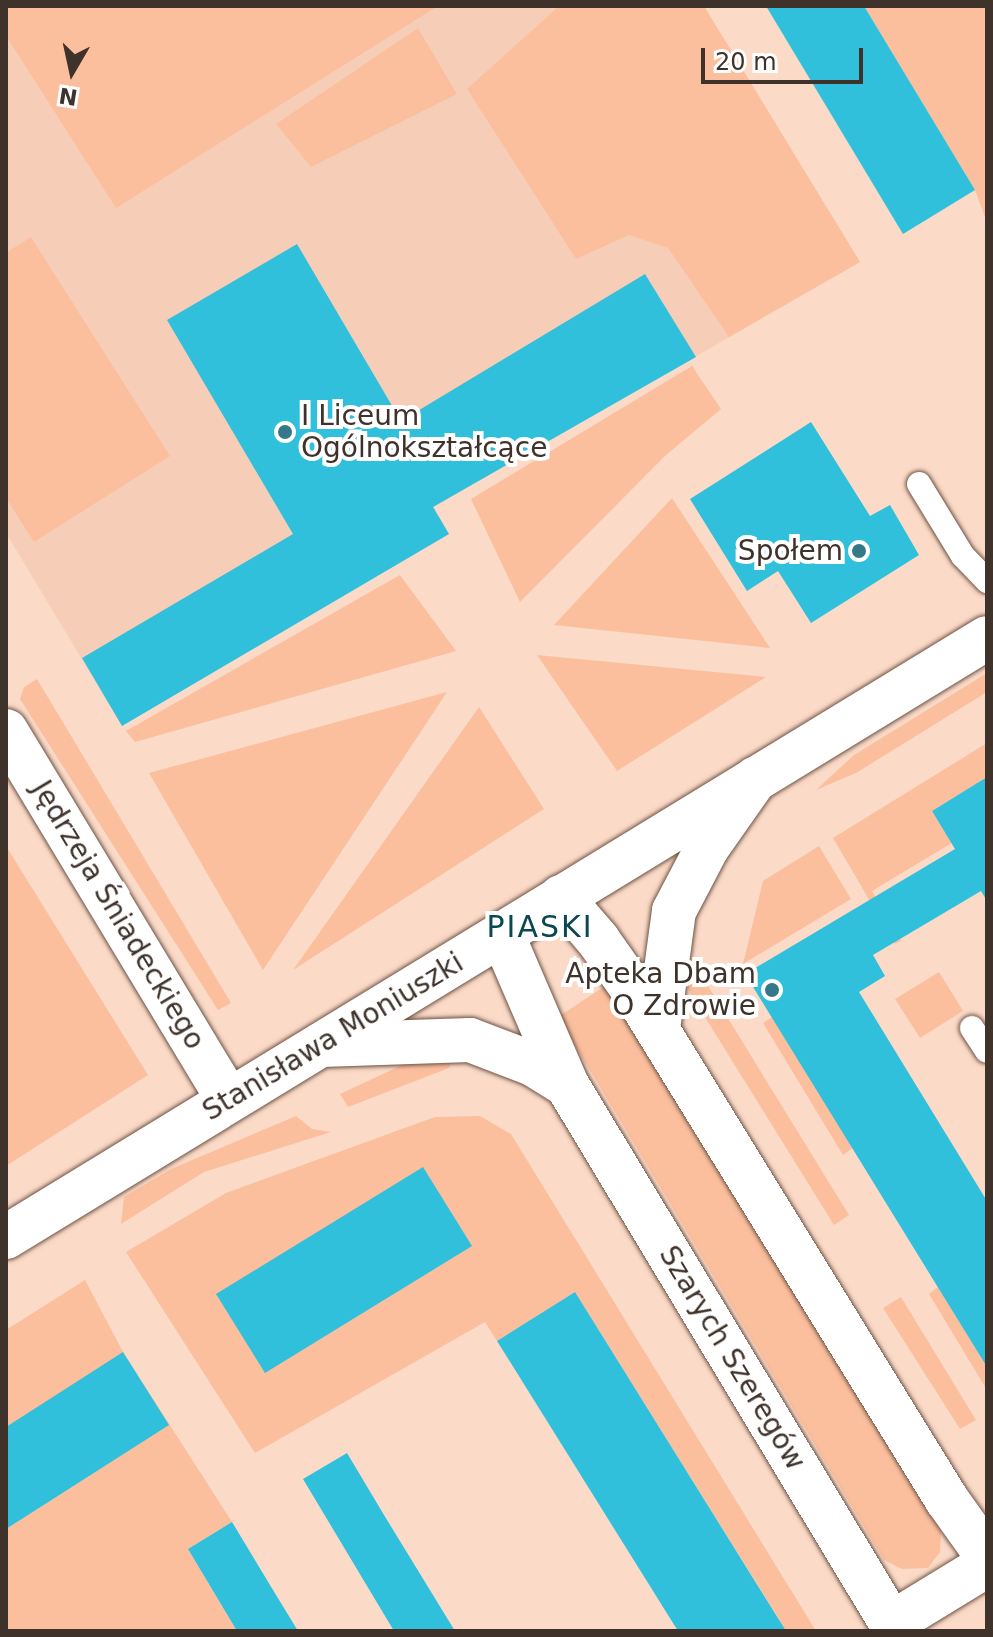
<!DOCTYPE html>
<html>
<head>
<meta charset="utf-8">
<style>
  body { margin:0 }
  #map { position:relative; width:993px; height:1637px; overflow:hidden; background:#fbdac8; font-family:"DejaVu Sans",sans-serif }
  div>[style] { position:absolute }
  .built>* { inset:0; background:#f6ceb8 }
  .green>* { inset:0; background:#fbbf9e }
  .building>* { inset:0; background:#30c0dc }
  .roads { filter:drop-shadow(0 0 2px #6e5243) drop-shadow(0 0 2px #6e5243) }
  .lane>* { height:24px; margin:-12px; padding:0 12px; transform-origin:12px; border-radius:12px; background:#fff }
  .street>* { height:44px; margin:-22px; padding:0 22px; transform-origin:22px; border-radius:22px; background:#fff }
  .secondary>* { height:44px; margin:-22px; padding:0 22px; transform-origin:22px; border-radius:22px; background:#fff }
  .dots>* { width:22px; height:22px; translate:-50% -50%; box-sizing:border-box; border:4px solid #fff; border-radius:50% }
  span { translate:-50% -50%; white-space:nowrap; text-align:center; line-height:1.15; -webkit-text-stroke:8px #fff; paint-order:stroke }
  .poi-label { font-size:28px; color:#3f322b }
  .left { translate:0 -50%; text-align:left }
  .right { translate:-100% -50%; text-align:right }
  .street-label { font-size:28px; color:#3f322b }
  .neighbourhood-label { font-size:30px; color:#0b4753; letter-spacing:2px }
  .frame { position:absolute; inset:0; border:8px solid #3f322b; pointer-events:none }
  .north { position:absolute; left:32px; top:32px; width:80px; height:80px; -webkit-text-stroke:6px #fff; paint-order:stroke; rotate:189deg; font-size:22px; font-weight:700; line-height:32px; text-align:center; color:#3f322b }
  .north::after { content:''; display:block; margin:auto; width:28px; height:36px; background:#3f322b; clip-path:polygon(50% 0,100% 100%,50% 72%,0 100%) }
  .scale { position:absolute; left:701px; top:48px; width:162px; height:36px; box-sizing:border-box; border:4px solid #3f322b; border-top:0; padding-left:10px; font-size:24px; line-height:28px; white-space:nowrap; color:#3f322b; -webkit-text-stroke:6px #fff; paint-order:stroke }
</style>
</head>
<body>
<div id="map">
  <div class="built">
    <div style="clip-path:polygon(6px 6px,704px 6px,860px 262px,434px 507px,449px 534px,122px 726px,6px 533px)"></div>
  </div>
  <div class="green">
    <div style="clip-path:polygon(6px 6px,438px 6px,116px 208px,6px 36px)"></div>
    <div style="clip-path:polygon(559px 6px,704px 6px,860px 262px,729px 337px,668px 248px,629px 235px,576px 259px,467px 89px)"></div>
    <div style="clip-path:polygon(864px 6px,987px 6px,985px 217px,975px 190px)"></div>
    <div style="clip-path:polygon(418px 28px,457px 94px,311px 167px,276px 124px)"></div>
    <div style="clip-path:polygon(31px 237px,170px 456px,34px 542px,6px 498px,6px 253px)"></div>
    <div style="clip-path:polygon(692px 366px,721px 409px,666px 455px,520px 602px,471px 499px)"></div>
    <div style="clip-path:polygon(672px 498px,770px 648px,554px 625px)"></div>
    <div style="clip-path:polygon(400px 575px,456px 651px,135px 742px,126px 731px)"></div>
    <div style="clip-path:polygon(537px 655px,766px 677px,617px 771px)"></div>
    <div style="clip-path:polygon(987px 673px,987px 692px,856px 773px,816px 790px,854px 755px)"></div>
    <div style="clip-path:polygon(37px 679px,231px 1003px,218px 1010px,20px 699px,24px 687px)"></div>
    <div style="clip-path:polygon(447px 692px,263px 970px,149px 773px)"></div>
    <div style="clip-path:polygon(479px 707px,544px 809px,293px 970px)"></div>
    <div style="clip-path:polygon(987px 743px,987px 777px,932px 811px,952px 843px,872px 891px,901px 941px,895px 944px,833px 838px)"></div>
    <div style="clip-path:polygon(6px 846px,148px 1075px,6px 1166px)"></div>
    <div style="clip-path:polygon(819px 846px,851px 899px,743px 964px,763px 881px)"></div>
    <div style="clip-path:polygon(681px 942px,849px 1215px,834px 1225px,690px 993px,682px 971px)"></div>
    <div style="clip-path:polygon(939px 972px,963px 1011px,920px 1038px,895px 999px)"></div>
    <div style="clip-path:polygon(608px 984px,941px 1528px,940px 1552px,928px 1568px,902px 1569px,884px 1560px,558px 1017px)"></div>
    <div style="clip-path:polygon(772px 1017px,853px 1148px,843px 1155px,763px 1023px)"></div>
    <div style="clip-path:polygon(453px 1057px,449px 1068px,348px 1107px,340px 1094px,413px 1060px)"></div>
    <div style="clip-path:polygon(296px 1116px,312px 1129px,331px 1132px,204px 1172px,121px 1224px,124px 1197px,171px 1169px)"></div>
    <div style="clip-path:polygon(480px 1116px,511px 1134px,816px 1631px,761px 1631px,779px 1619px,575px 1292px,497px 1341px,485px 1322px,255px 1453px,126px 1252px,226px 1193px,435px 1117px)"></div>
    <div style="clip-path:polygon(85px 1280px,123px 1352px,232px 1522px,188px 1549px,237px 1631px,6px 1631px,6px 1330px)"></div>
    <div style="clip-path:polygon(938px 1287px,987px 1367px,987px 1390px,929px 1294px)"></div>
    <div style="clip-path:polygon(901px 1297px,976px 1420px,960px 1429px,883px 1308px)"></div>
  </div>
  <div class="building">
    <div style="clip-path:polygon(766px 6px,864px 6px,975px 190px,903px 234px)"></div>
    <div style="clip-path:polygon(297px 244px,401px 421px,645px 274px,696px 357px,433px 507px,449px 534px,122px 726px,82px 658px,293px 534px,167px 320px)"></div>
    <div style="clip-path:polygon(811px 422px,870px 516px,890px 505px,919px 555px,811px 623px,778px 571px,747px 591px,690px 499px)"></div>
    <div style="clip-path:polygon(987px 777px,987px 901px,981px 891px,873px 955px,885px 976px,859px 992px,987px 1201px,987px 1367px,745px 974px,955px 849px,932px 811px)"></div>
    <div style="clip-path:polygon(423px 1167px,472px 1246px,265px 1373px,216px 1294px)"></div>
    <div style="clip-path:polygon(575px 1292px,786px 1631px,678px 1631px,497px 1341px)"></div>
    <div style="clip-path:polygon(123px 1352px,169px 1425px,6px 1529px,6px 1427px)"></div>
    <div style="clip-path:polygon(347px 1453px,384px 1515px,455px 1631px,394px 1631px,303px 1479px)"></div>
    <div style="clip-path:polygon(232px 1522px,273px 1590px,298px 1631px,237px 1631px,188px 1549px)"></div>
  </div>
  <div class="roads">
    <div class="lane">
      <div style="left:919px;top:484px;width:84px;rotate:58.6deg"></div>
      <div style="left:963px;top:556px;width:35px;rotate:46deg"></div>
      <div style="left:972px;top:1028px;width:27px;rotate:57deg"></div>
    </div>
    <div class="street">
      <div style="left:561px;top:897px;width:57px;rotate:49.3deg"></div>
      <div style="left:598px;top:940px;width:61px;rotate:55deg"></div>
      <div style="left:633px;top:990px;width:599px;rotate:58.38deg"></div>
      <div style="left:947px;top:1500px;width:69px;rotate:54.5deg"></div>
      <div style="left:502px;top:934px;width:164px;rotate:66.7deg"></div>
      <div style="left:567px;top:1085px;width:637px;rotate:58.93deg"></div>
      <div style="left:658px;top:1029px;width:119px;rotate:-82.3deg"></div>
      <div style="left:674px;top:911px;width:71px;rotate:-62.4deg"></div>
      <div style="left:707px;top:848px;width:85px;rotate:-55deg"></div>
      <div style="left:321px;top:1045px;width:149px;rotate:-1.9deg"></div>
      <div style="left:470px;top:1040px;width:67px;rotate:20.9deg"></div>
      <div style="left:533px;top:1064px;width:40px;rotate:32deg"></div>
      <div style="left:892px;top:1623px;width:111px;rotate:-31.4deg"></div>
    </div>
    <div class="secondary">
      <div style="left:6px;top:731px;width:431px;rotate:58.9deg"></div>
      <div style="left:6px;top:1237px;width:1149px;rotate:-31.41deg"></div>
    </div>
  </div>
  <div class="dots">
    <div style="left:285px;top:432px;background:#357988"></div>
    <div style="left:859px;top:551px;background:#357988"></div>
    <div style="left:772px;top:990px;background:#357988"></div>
  </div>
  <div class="poi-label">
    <span class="left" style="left:301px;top:432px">I Liceum<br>Ogólnokształcące</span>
    <span class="right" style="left:843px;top:551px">Społem</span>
    <span class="right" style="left:756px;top:990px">Apteka Dbam<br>O Zdrowie</span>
  </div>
  <div class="street-label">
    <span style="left:118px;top:915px;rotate:59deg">Jędrzeja Śniadeckiego</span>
    <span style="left:333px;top:1037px;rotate:-31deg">Stanisława Moniuszki</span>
    <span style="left:732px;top:1358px;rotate:59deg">Szarych Szeregów</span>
  </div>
  <div class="neighbourhood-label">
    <span style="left:540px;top:927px">PIASKI</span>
  </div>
  <div class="frame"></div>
  <div class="north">N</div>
  <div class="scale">20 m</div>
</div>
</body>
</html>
